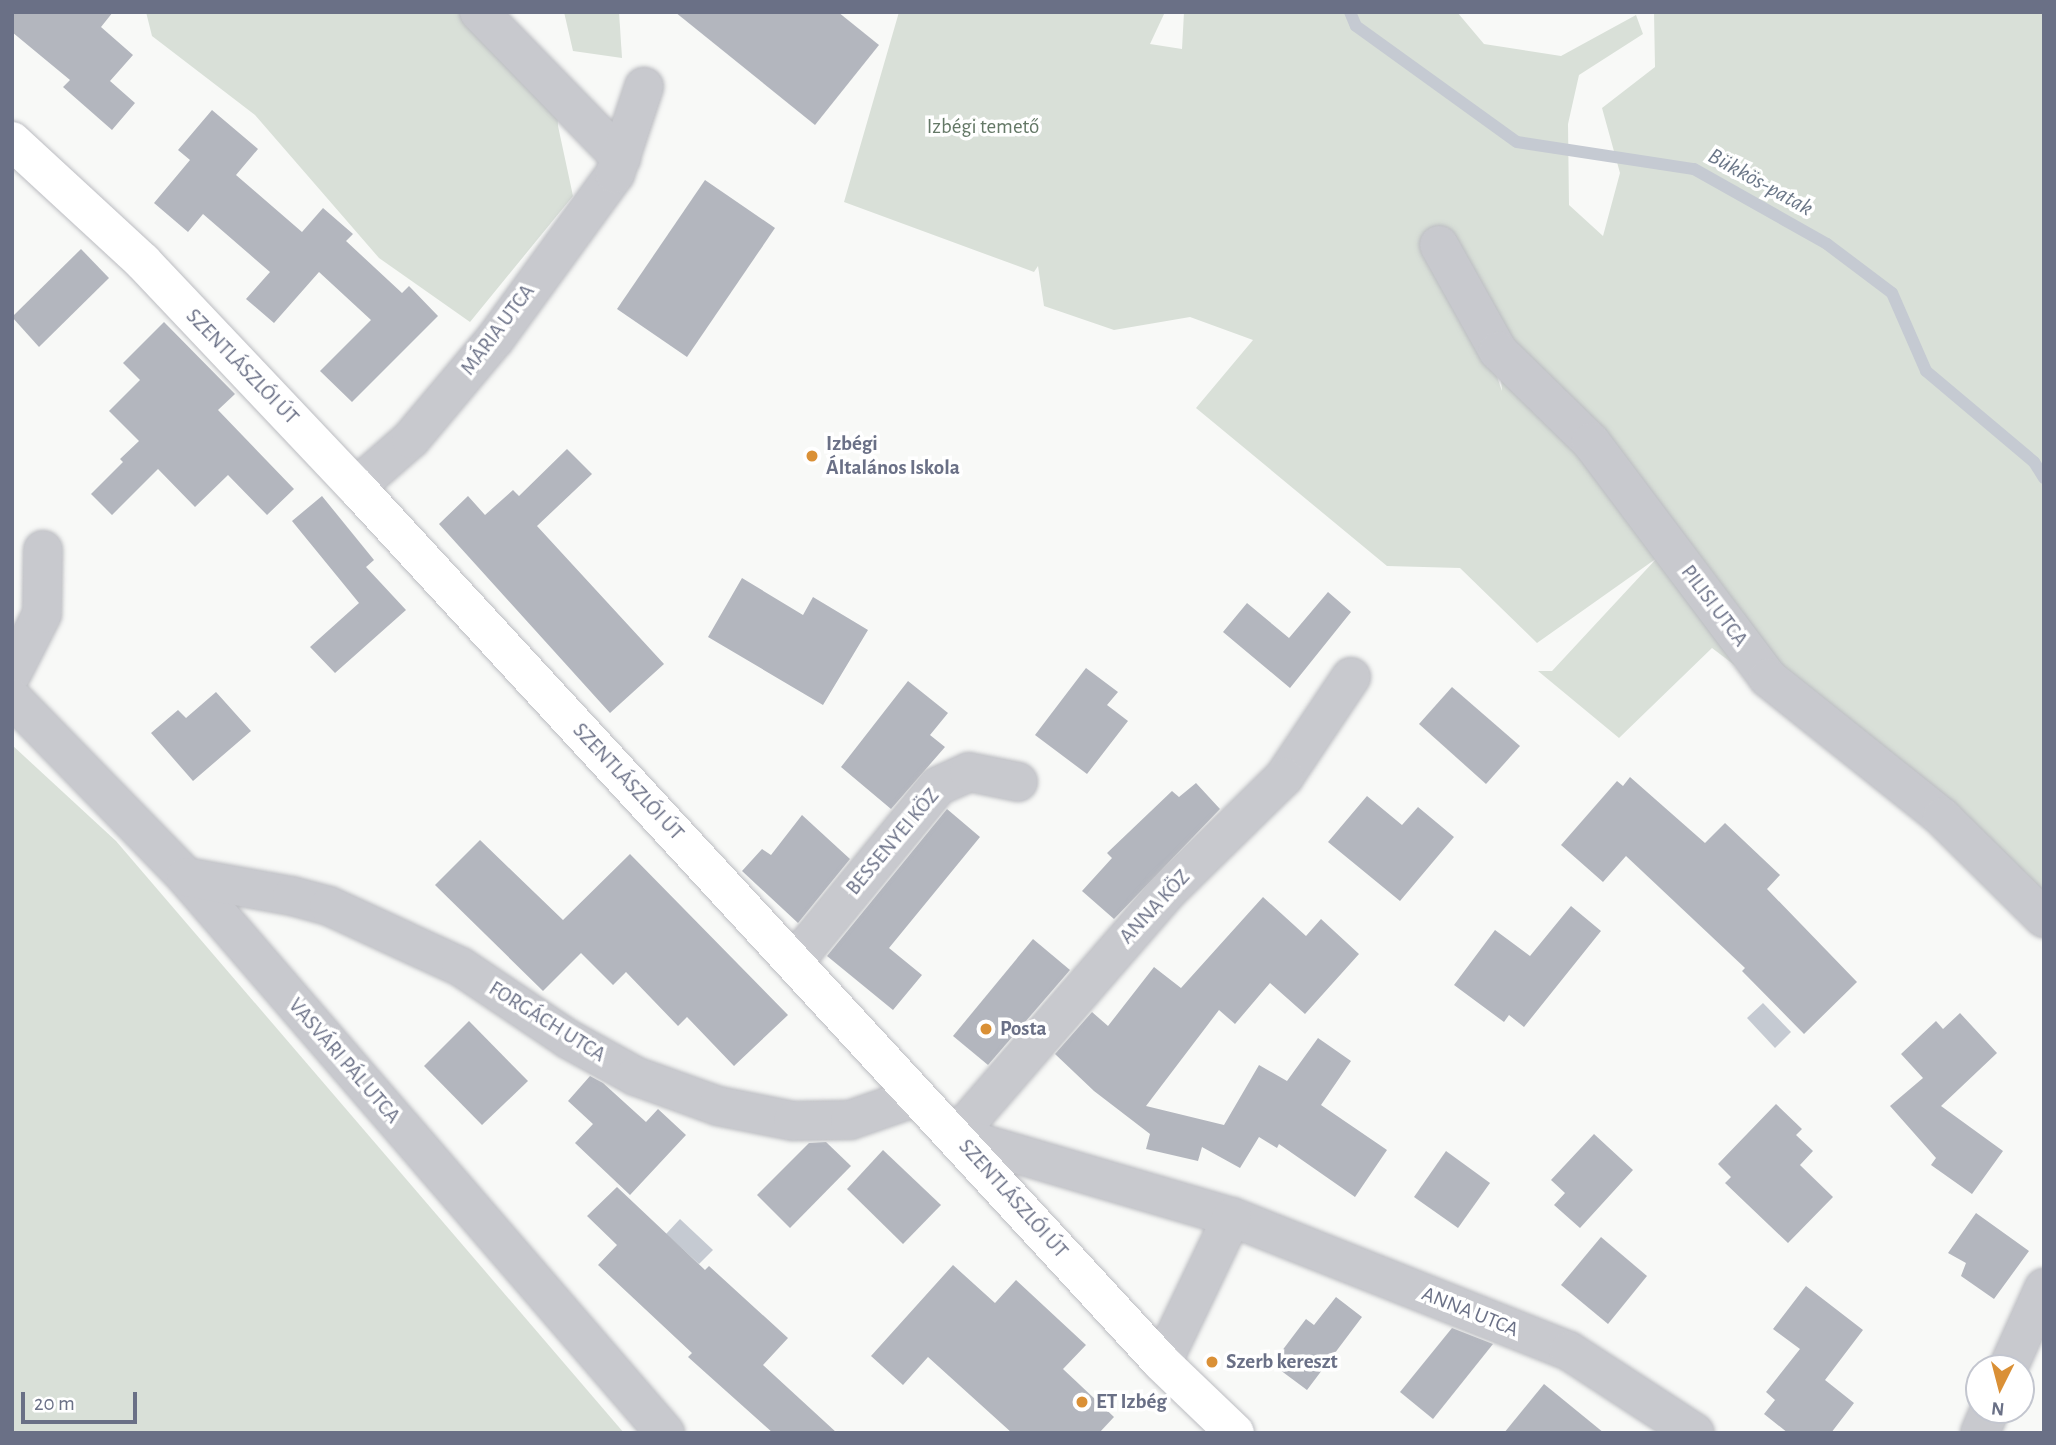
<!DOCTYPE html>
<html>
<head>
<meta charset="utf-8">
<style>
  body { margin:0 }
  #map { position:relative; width:2056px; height:1445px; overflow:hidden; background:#f8f9f7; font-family:"Alegreya Sans",sans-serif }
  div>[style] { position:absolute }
  .green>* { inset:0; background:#d9e0d8 }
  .water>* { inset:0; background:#c5cad2 }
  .stream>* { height:12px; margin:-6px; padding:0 6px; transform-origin:6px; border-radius:6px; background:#c5cad2 }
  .building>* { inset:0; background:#b3b6be }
  .roads { filter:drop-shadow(0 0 2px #bbbcc1) drop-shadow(0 0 2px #bbbcc1) }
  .minor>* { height:38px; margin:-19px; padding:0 19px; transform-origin:19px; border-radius:19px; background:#c8c9ce }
  .major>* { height:38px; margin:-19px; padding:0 19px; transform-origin:19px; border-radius:19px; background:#fff }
  .dots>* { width:19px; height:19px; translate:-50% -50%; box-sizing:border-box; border:4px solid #fff; border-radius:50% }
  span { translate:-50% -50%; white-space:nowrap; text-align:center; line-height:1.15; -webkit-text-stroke:7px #fff; paint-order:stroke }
  .park-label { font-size:21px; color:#647866 }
  .street-label { font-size:21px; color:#6a7086 }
  .poi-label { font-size:21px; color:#6a7086; font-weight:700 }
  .left { translate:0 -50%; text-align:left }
  .water-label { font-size:23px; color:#6b7788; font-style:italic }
  .frame { position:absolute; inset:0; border:14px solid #6a7086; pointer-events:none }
  .north { position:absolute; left:1965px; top:1354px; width:70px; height:70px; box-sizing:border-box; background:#fff; border:2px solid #c3c6cf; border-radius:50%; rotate:186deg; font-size:19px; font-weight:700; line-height:28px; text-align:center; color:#6a7086 }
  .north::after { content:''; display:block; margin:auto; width:24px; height:32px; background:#da9036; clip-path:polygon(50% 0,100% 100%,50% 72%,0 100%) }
  .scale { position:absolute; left:21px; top:1392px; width:116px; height:32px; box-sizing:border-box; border:4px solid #6a7086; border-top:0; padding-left:9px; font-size:21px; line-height:24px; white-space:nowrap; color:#6a7086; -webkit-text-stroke:5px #fff; paint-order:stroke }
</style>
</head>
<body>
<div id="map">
  <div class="green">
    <div style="clip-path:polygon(146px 12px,461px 12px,557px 99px,558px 126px,573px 196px,470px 322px,379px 258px,255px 115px,152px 36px)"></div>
    <div style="clip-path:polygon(564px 12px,619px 12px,622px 58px,573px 51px)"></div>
    <div style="clip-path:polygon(evenodd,899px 12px,1165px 12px,1150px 44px,1182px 49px,1184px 12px,1457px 12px,1484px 44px,1561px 56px,1636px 15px,1643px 34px,1579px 75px,1568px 124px,1569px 205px,1603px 236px,1620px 173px,1602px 108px,1655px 67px,1654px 12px,2044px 12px,2044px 907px,2013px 877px,1712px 648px,1619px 738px,1538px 671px,1552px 671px,1657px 558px,1537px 643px,1460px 568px,1387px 566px,1196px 408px,1253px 340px,1190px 317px,1114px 330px,1044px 306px,1038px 266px,1034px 272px,844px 202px,899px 12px,1463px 279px,1498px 344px,1502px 391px,1463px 279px)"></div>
    <div style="clip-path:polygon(12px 745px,116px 841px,624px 1433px,12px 1433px)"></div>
  </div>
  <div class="water">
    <div style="clip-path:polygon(1763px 1003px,1791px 1032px,1775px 1048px,1747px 1018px)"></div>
    <div style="clip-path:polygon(680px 1219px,713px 1250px,699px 1264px,666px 1234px)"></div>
  </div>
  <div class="stream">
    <div style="left:1350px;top:12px;width:15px;rotate:67deg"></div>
    <div style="left:1356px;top:26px;width:198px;rotate:35.8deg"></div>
    <div style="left:1517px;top:142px;width:179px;rotate:8.7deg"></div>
    <div style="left:1694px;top:169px;width:153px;rotate:29.4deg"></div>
    <div style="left:1827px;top:244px;width:81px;rotate:37deg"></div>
    <div style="left:1892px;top:293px;width:85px;rotate:66.4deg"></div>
    <div style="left:1926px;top:371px;width:141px;rotate:40.1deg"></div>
    <div style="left:2034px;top:462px;width:19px;rotate:58deg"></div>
  </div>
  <div class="building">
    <div style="clip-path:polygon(12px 12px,113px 12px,101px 27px,133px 55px,110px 81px,135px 103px,112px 130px,63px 87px,70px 80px,12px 32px)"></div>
    <div style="clip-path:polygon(675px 12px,838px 12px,879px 45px,815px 125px)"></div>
    <div style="clip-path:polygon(212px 110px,258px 149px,236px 175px,302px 232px,323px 208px,353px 234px,346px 241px,402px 293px,409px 286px,438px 316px,352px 402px,320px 371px,371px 320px,319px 272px,274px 323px,246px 299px,270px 272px,203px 214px,188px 232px,154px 203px,190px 160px,178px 150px)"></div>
    <div style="clip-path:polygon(705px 180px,775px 228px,687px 357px,617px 309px)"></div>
    <div style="clip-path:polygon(81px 249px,109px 278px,39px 347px,12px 317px)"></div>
    <div style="clip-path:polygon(164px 322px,235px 394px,218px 410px,294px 489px,267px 515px,228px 475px,195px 507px,158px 469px,112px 515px,91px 494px,123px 462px,120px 459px,139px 441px,109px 411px,140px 380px,123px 363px)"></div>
    <div style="clip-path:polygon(567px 449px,592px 474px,537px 526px,664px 664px,610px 713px,439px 524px,468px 496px,485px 515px,513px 490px,519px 496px)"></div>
    <div style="clip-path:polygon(322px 496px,374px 560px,366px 567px,406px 610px,335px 673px,310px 647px,359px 603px,292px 521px)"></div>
    <div style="clip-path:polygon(742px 578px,803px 615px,813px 597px,868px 630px,823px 705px,708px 637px)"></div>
    <div style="clip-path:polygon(1328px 592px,1351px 612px,1290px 688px,1223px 632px,1247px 603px,1289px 638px)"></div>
    <div style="clip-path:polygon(1086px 668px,1118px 692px,1107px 705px,1128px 721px,1087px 774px,1035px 735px)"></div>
    <div style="clip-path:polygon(908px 681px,948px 713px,930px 735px,945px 747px,891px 809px,841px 767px)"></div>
    <div style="clip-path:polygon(1452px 687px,1520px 746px,1486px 784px,1419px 724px)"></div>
    <div style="clip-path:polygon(216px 692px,251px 731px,193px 781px,151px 733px,178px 710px,186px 718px)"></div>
    <div style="clip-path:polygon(1630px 777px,1705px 843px,1725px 823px,1780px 875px,1767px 889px,1857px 982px,1804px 1034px,1742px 971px,1745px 968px,1626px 856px,1603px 882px,1561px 845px,1617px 781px,1623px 786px)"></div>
    <div style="clip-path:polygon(1196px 783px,1220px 809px,1114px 919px,1082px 891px,1112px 858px,1107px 853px,1172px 791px,1179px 797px)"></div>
    <div style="clip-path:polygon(1367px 796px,1402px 825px,1418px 807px,1454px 837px,1400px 901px,1328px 842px)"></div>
    <div style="clip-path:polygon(947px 809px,980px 837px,889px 948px,922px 975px,893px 1010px,827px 956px)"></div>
    <div style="clip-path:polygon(802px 815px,850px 859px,798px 923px,742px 871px,762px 849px,771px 855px)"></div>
    <div style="clip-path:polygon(480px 840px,563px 920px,630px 854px,788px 1015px,734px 1066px,687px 1017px,678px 1026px,626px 972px,613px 985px,581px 953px,543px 991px,435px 885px)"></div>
    <div style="clip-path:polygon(1263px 897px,1306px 936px,1321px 919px,1359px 954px,1305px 1014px,1270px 983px,1235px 1024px,1219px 1010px,1146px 1106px,1224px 1125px,1259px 1065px,1287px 1081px,1318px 1038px,1351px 1061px,1321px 1105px,1387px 1150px,1355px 1197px,1279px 1144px,1277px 1148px,1259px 1137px,1240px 1168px,1202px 1147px,1198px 1161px,1146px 1149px,1150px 1134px,1094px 1091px,1055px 1054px,1092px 1012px,1108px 1026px,1154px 967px,1181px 988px)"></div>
    <div style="clip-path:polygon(1571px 906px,1601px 931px,1524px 1027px,1509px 1015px,1504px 1022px,1454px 985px,1495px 930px,1530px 956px)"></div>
    <div style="clip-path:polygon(1033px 939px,1070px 970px,988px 1065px,953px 1036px)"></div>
    <div style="clip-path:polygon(1960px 1013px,1997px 1053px,1941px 1106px,2003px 1151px,1972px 1194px,1931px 1165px,1936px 1158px,1890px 1106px,1923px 1078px,1901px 1054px,1936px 1021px,1943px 1029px)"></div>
    <div style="clip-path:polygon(469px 1021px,528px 1081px,482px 1125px,424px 1066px)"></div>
    <div style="clip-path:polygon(590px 1076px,603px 1083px,646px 1122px,658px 1109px,686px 1135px,630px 1195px,575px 1143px,593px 1124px,568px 1101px)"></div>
    <div style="clip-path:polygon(1776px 1104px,1802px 1129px,1796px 1135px,1813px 1151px,1800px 1165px,1833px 1197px,1788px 1243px,1725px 1183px,1731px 1177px,1718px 1164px)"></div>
    <div style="clip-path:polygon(1594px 1134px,1633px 1170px,1580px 1228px,1554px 1205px,1565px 1193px,1551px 1180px)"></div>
    <div style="clip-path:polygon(826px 1142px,851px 1166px,790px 1228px,757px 1195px,809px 1143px)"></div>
    <div style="clip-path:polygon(883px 1150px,941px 1205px,903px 1244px,847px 1189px)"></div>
    <div style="clip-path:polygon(1446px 1151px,1490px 1183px,1458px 1228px,1414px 1197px)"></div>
    <div style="clip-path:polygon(617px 1187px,705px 1270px,709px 1266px,788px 1338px,763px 1365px,837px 1433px,773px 1433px,688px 1357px,692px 1353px,598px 1265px,617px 1245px,587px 1216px)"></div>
    <div style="clip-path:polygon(1976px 1213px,2029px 1251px,1994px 1299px,1961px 1276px,1966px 1263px,1948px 1253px)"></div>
    <div style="clip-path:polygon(1601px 1237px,1647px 1276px,1608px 1324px,1561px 1285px)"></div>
    <div style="clip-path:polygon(953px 1265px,995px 1303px,1016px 1280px,1086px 1345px,1063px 1369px,1114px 1417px,1099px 1433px,1012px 1433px,928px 1357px,903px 1385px,871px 1356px)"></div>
    <div style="clip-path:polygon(1806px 1286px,1863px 1330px,1825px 1380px,1854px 1403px,1831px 1433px,1788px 1433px,1764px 1414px,1775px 1400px,1766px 1392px,1800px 1349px,1773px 1329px)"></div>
    <div style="clip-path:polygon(1336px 1297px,1362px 1317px,1307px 1390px,1272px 1364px,1306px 1319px,1314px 1325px)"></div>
    <div style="clip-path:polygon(1452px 1328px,1493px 1344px,1433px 1419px,1400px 1392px)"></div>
    <div style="clip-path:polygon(1544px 1384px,1604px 1433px,1504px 1433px)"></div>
  </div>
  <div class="roads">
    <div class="minor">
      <div style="left:479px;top:12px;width:204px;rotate:45.8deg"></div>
      <div style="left:1439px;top:245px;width:121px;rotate:60.9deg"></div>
      <div style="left:1498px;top:351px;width:130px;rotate:44.4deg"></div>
      <div style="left:1591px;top:442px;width:295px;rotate:53.1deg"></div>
      <div style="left:1768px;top:678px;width:223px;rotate:38.6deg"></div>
      <div style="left:1942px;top:817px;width:144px;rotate:44.7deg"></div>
      <div style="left:356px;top:487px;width:73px;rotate:-41.1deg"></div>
      <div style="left:411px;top:439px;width:131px;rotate:-50deg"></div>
      <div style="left:495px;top:339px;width:204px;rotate:-54deg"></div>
      <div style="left:615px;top:174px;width:92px;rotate:-71.6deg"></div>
      <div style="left:12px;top:673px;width:66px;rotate:-63deg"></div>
      <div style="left:42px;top:614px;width:64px;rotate:-89.1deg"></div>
      <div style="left:1351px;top:677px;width:120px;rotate:123.8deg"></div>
      <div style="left:1284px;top:777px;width:164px;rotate:135.5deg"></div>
      <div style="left:1167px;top:892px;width:323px;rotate:130.9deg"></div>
      <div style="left:956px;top:1136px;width:288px;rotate:16.4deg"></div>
      <div style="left:1232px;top:1217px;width:363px;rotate:21.7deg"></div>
      <div style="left:1569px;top:1351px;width:150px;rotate:33.1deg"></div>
      <div style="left:12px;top:698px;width:250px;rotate:45.8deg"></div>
      <div style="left:186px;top:877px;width:734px;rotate:49.25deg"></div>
      <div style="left:186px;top:877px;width:108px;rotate:10.2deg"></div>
      <div style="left:292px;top:896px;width:38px;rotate:15deg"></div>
      <div style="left:329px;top:906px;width:145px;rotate:24.8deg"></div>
      <div style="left:461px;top:967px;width:129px;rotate:33.9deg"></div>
      <div style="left:568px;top:1039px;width:77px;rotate:28.9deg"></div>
      <div style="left:635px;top:1076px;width:88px;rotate:19.9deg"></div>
      <div style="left:718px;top:1106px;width:76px;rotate:11.3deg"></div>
      <div style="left:793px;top:1121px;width:57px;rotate:-1deg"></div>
      <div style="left:850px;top:1120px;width:70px;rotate:-19.2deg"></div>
      <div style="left:794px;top:962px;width:227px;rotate:-50.7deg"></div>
      <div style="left:938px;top:786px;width:34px;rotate:-24deg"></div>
      <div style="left:969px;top:772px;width:50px;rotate:11.5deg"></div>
      <div style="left:1162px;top:1363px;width:162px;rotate:-64.4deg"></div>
      <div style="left:2008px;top:1368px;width:88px;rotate:-65.8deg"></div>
      <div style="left:1980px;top:1433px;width:25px;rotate:-67deg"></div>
    </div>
    <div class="major">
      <div style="left:12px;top:141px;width:178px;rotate:42.7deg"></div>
      <div style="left:143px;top:262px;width:310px;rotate:46.6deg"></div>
      <div style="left:356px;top:487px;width:1190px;rotate:47.38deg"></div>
      <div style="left:1162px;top:1363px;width:101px;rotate:43.8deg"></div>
    </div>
  </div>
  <div class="dots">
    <div style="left:812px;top:456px;background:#da9036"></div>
    <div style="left:986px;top:1029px;background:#da9036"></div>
    <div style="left:1212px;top:1362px;background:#da9036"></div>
    <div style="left:1082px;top:1402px;background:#da9036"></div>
  </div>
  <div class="park-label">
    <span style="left:983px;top:127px">Izbégi temető</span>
  </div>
  <div class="street-label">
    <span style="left:498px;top:330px;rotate:-53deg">MÁRIA UTCA</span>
    <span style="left:242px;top:367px;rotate:46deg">SZENTLÁSZLÓI ÚT</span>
    <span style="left:1714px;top:606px;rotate:53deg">PILISI UTCA</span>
    <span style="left:628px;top:782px;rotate:47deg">SZENTLÁSZLÓI ÚT</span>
    <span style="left:893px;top:842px;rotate:-50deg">BESSENYEI KÖZ</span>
    <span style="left:1155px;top:907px;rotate:-47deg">ANNA KÖZ</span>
    <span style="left:547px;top:1022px;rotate:32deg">FORGÁCH UTCA</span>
    <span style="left:344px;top:1061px;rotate:49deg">VASVÁRI PÁL UTCA</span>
    <span style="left:1013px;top:1199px;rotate:48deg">SZENTLÁSZLÓI ÚT</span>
    <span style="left:1470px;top:1312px;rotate:22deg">ANNA UTCA</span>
  </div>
  <div class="poi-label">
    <span class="left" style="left:826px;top:456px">Izbégi<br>Általános Iskola</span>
    <span class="left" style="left:1000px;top:1029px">Posta</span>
    <span class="left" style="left:1226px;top:1362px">Szerb kereszt</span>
    <span class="left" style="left:1096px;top:1402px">ET Izbég</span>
  </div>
  <div class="water-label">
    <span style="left:1760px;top:183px;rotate:29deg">Bükkös-patak</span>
  </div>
  <div class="frame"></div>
  <div class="north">N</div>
  <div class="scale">20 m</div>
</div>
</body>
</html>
